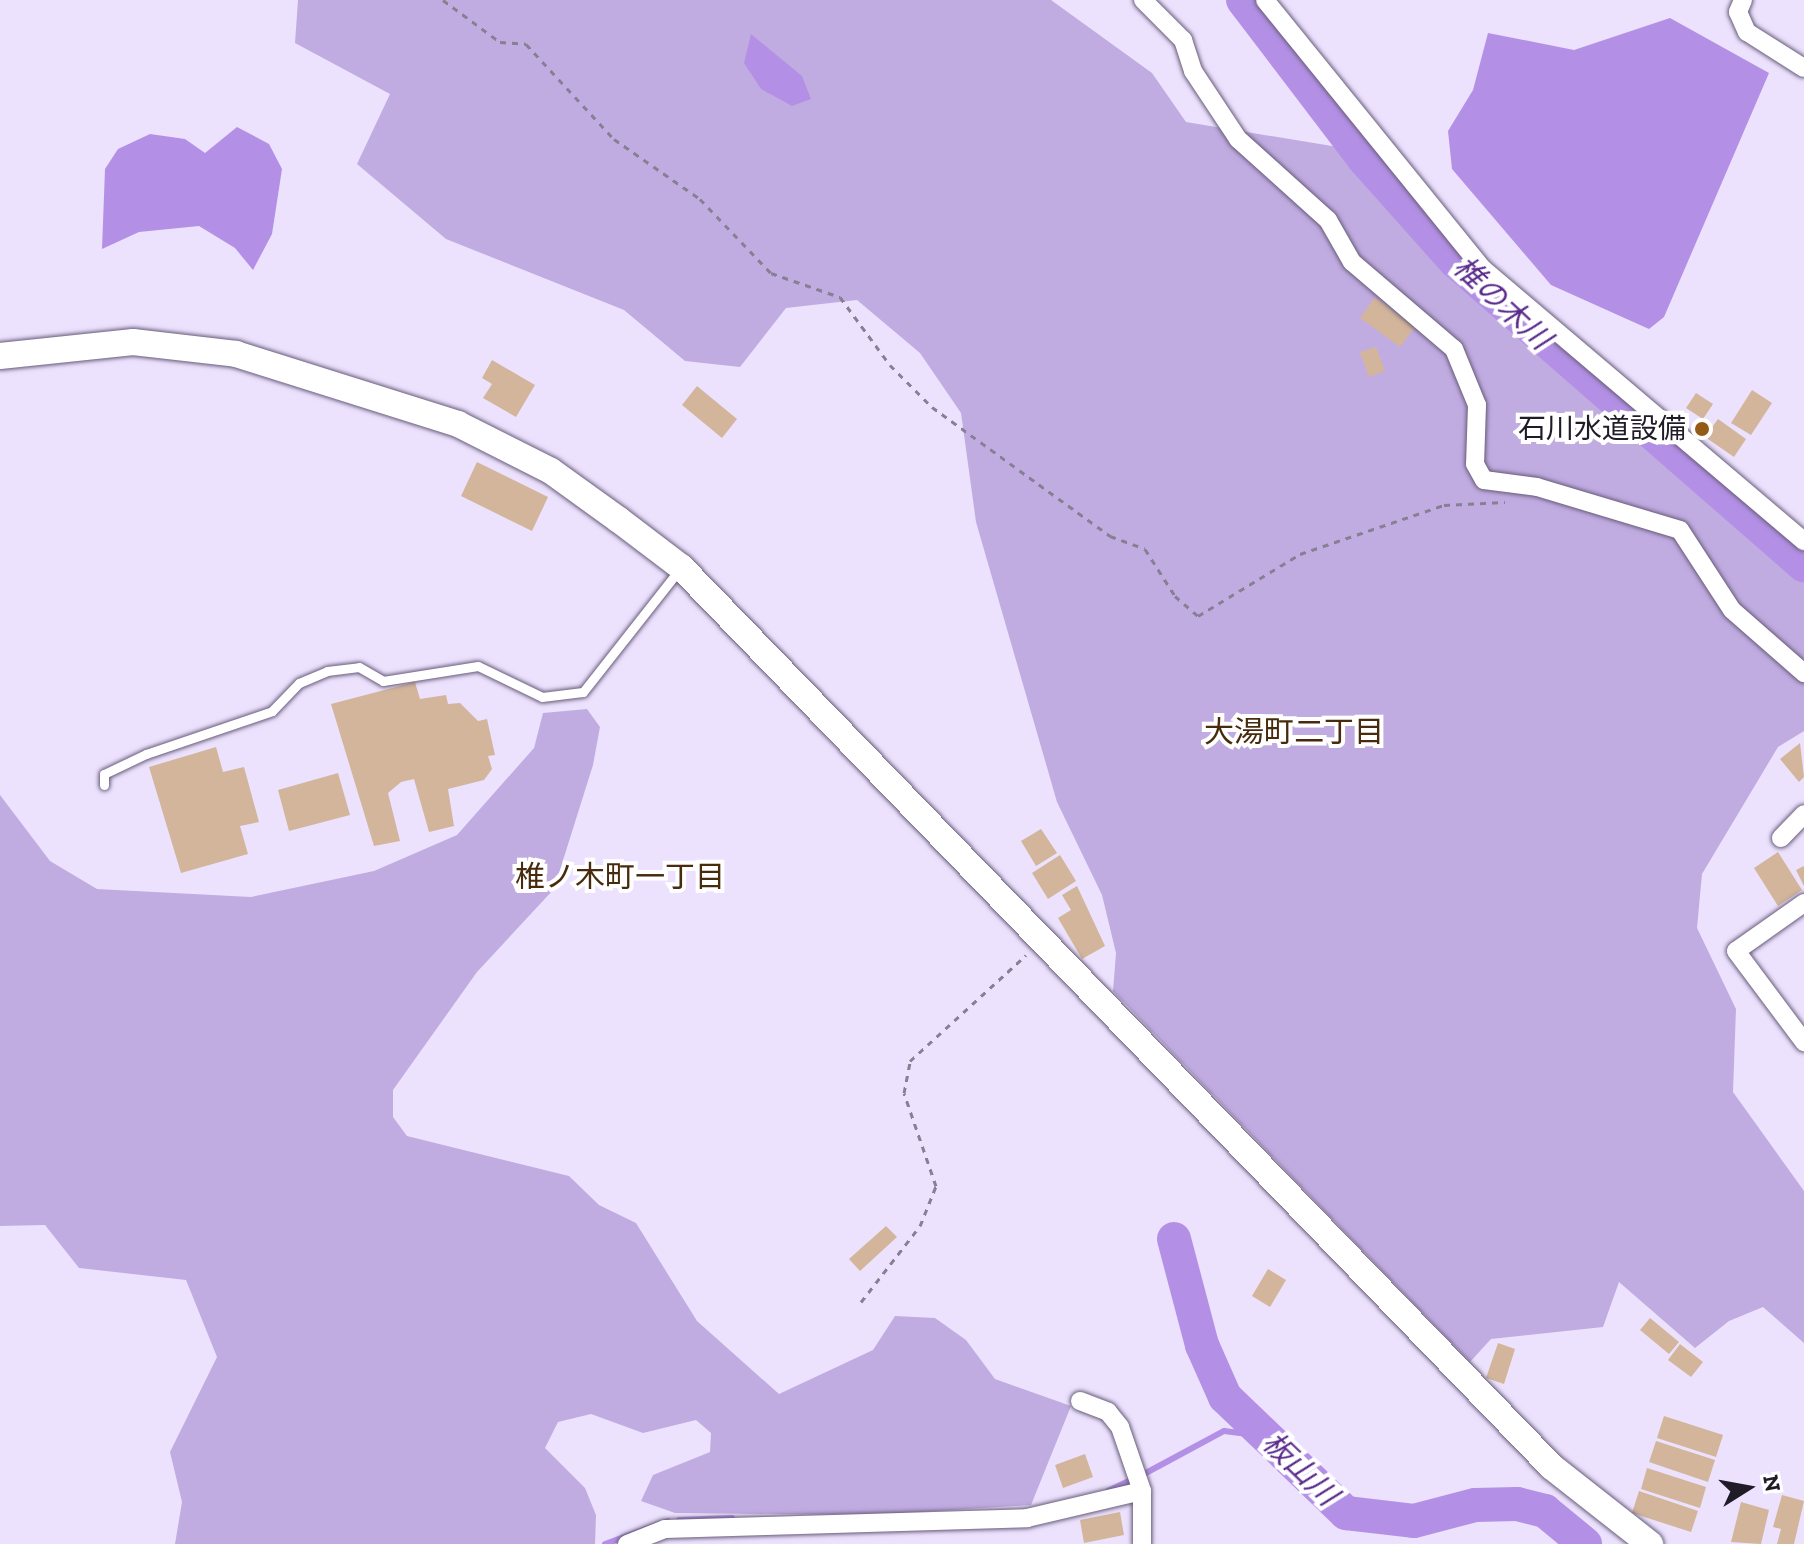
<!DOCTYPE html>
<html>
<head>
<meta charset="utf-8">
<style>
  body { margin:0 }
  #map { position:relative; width:1804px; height:1544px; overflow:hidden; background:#ece2fe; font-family:"Zilla Slab","Noto Sans JP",serif }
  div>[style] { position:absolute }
  .green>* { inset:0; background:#c1ace2 }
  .water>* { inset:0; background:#b390e5 }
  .stream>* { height:6px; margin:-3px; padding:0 3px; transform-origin:3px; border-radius:3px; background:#b390e5 }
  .river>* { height:34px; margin:-17px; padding:0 17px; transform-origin:17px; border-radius:17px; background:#b390e5 }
  .building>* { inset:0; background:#d2b59a }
  .path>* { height:3px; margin-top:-1.5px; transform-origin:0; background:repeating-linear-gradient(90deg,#877f93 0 6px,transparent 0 12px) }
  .roads { filter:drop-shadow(0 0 2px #685c7a) drop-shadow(0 0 2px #685c7a) }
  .lane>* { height:9px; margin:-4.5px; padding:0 4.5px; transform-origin:4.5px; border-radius:4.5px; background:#fff }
  .street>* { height:18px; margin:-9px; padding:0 9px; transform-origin:9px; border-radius:9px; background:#fff }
  .secondary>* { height:26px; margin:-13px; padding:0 13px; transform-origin:13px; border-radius:13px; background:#fff }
  .dots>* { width:22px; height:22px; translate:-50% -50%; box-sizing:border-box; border:4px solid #fff; border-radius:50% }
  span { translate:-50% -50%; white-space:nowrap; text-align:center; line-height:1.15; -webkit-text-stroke:8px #fff; paint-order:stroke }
  .poi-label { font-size:28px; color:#201b27 }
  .right { translate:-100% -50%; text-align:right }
  .water-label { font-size:30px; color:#59298b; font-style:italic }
  .neighbourhood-label { font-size:30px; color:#472b0c }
  .north { position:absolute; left:1708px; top:1448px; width:80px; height:80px; -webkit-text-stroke:6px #fff; paint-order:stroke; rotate:79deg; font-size:22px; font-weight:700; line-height:32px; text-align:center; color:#201b27 }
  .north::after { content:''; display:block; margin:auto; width:28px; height:36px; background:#201b27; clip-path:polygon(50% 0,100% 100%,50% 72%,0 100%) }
</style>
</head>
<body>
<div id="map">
  <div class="green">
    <div style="clip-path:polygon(298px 0,1051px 0,1152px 73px,1186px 122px,1344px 148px,1529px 343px,1729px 506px,1804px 580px,1804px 731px,1778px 747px,1702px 874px,1697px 928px,1736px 1009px,1733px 1092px,1804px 1191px,1804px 1343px,1763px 1307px,1729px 1321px,1695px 1348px,1619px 1282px,1603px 1327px,1491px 1339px,1470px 1362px,1113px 991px,1116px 953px,1102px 895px,1057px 802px,976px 522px,961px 413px,920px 353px,857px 300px,786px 308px,740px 367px,685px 361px,624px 310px,446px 239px,357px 164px,390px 94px,295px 43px)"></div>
    <div style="clip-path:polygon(587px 709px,600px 727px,593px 765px,554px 889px,477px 972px,393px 1090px,393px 1117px,407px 1136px,569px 1176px,599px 1205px,636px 1223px,697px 1321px,779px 1394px,873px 1350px,895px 1316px,935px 1318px,966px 1340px,995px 1379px,1071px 1406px,1031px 1505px,874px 1515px,675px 1513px,641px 1501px,653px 1475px,710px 1452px,711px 1433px,696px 1420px,643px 1433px,591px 1414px,558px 1422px,545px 1448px,585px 1488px,596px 1515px,595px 1544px,175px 1544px,182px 1502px,170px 1452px,217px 1357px,186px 1280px,79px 1268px,45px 1225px,0 1226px,0 795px,50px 861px,97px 889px,251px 897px,374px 871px,457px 835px,534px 748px,543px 713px)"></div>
  </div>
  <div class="water">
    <div style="clip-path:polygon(1670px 18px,1769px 73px,1664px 317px,1649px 329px,1551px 285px,1452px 169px,1448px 131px,1473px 90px,1488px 33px,1574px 50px)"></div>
    <div style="clip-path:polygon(751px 34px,802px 76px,811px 99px,792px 106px,761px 89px,744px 63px)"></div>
    <div style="clip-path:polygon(237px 127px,269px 144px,282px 169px,272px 234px,253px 270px,235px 248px,199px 226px,139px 232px,102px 249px,105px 169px,118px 149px,150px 134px,185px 139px,205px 153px)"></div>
  </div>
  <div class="stream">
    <div style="left:1144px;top:1474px;width:91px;rotate:-28.3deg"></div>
    <div style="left:1224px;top:1431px;width:32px;rotate:7deg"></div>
    <div style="left:1256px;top:1435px;width:41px;rotate:37.1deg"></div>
    <div style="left:1108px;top:1491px;width:28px;rotate:-26deg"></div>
    <div style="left:679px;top:1520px;width:53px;rotate:-2.2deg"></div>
    <div style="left:605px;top:1544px;width:67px;rotate:-20.1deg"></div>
  </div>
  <div class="river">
    <div style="left:1243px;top:0;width:200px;rotate:52.7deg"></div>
    <div style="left:1364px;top:159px;width:137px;rotate:48.3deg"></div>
    <div style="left:1455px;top:261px;width:463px;rotate:41.1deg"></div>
    <div style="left:1174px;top:1239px;width:110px;rotate:75.2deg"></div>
    <div style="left:1202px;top:1345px;width:57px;rotate:66.1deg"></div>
    <div style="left:1225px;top:1397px;width:168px;rotate:43.8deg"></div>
    <div style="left:1346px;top:1513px;width:68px;rotate:6.7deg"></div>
    <div style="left:1414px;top:1521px;width:63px;rotate:-14.7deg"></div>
    <div style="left:1475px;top:1505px;width:42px;rotate:-1.4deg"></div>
    <div style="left:1517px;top:1504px;width:29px;rotate:14deg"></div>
    <div style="left:1545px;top:1511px;width:52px;rotate:39.5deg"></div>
  </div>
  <div class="building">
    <div style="clip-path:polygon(1375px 297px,1415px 327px,1400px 347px,1360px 318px)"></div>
    <div style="clip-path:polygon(1376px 347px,1385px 371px,1369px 377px,1360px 352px)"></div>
    <div style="clip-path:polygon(492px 360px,535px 385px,516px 417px,483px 398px,492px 384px,482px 378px)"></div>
    <div style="clip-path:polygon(697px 386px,737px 419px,722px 438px,682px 405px)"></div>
    <div style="clip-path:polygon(1752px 390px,1772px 403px,1751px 435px,1731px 423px)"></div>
    <div style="clip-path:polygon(1696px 393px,1713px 404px,1703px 419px,1686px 408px)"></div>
    <div style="clip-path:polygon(1718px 419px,1746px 439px,1734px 457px,1705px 437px)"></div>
    <div style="clip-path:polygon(477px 462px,548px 497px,532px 531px,461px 496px)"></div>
    <div style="clip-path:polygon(415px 682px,420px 699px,446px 695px,448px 704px,460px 703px,478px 721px,487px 719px,495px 755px,488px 756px,492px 769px,484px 780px,448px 789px,454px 826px,429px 832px,414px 779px,401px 782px,388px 793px,400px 841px,374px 846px,331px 704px)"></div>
    <div style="clip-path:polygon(1800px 743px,1804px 777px,1799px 782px,1780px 759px)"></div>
    <div style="clip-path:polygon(216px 747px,223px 772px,244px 767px,259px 822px,240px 826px,248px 854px,181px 873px,149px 767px)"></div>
    <div style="clip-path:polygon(338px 773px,350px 815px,289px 831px,278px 790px)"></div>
    <div style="clip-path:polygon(1041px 829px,1057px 853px,1036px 866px,1021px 841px)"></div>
    <div style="clip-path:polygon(1778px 852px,1802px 890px,1778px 906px,1754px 868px)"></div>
    <div style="clip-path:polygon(1060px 855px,1076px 881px,1048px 899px,1032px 873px)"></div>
    <div style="clip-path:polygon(1804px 866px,1804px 886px,1796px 870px)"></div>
    <div style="clip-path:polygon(1077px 886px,1105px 946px,1082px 959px,1058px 918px,1071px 910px,1062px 895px)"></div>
    <div style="clip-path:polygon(886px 1226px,897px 1237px,860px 1271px,849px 1259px)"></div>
    <div style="clip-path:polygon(1268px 1269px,1286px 1280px,1270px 1307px,1252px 1296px)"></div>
    <div style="clip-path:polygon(1650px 1318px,1679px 1342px,1669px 1354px,1640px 1330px)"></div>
    <div style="clip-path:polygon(1498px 1343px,1515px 1349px,1504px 1384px,1486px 1378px)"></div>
    <div style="clip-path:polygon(1680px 1344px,1703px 1362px,1691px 1377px,1668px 1360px)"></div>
    <div style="clip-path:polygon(1664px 1416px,1723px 1435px,1716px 1457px,1657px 1438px)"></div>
    <div style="clip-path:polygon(1656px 1441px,1715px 1460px,1708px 1482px,1649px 1462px)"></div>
    <div style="clip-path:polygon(1085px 1454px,1093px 1477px,1063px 1488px,1055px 1465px)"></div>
    <div style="clip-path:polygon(1647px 1468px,1706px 1487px,1700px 1508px,1641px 1489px)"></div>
    <div style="clip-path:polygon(1639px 1491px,1698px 1511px,1691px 1532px,1632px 1513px)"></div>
    <div style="clip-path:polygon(1782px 1495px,1804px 1501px,1794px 1544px,1777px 1544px,1781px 1529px,1773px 1527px)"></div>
    <div style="clip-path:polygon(1741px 1502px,1769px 1510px,1761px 1544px,1731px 1542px)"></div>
    <div style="clip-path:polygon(1120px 1512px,1124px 1535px,1084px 1543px,1080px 1520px)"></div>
  </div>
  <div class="path">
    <div style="left:443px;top:0;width:71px;rotate:36.4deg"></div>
    <div style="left:500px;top:42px;width:26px;rotate:4deg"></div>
    <div style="left:526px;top:44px;width:129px;rotate:47.2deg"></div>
    <div style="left:614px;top:139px;width:105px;rotate:34.9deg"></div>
    <div style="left:700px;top:199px;width:103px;rotate:46.2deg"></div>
    <div style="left:771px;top:273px;width:73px;rotate:19.2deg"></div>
    <div style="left:840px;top:297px;width:84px;rotate:53.7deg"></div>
    <div style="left:890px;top:365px;width:59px;rotate:45deg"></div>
    <div style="left:932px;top:407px;width:220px;rotate:35.9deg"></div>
    <div style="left:1110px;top:536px;width:37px;rotate:20deg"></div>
    <div style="left:1145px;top:549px;width:56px;rotate:57.4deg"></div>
    <div style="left:1175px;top:596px;width:30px;rotate:41deg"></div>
    <div style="left:1198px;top:616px;width:119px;rotate:-31.3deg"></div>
    <div style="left:1300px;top:554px;width:152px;rotate:-18.8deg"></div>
    <div style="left:1444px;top:505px;width:61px;rotate:-2.8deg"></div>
    <div style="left:861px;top:1302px;width:96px;rotate:-52.2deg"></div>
    <div style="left:920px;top:1226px;width:43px;rotate:-68.2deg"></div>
    <div style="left:936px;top:1186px;width:98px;rotate:-109deg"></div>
    <div style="left:904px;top:1093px;width:33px;rotate:-79deg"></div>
    <div style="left:910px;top:1061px;width:157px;rotate:-42.4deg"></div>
  </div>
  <div class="roads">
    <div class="lane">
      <div style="left:104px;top:785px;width:11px;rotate:-90deg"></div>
      <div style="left:104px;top:774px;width:47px;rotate:-25.5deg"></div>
      <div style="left:146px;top:754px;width:133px;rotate:-18.8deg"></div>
      <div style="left:272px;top:711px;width:39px;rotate:-46deg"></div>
      <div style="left:299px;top:683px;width:30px;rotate:-23deg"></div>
      <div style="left:327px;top:671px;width:32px;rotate:-7deg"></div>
      <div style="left:359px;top:667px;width:28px;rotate:30deg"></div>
      <div style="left:383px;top:681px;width:96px;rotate:-9deg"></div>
      <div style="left:478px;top:666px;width:71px;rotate:25.8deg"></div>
      <div style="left:542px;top:697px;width:41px;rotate:-7deg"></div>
      <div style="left:583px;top:692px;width:155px;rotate:-51.8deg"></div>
    </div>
    <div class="street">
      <div style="left:1143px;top:0;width:57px;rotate:45deg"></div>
      <div style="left:1183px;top:40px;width:33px;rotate:72deg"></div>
      <div style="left:1193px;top:71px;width:82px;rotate:56.5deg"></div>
      <div style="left:1238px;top:139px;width:121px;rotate:42deg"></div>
      <div style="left:1328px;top:220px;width:48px;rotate:60.3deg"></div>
      <div style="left:1352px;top:262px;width:134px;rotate:40.5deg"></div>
      <div style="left:1454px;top:349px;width:61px;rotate:67.7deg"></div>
      <div style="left:1477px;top:405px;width:59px;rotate:91.9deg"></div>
      <div style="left:1475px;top:464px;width:18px;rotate:61deg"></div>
      <div style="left:1484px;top:480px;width:53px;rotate:7.5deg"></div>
      <div style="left:1537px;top:487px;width:149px;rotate:16.7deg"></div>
      <div style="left:1680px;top:530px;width:95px;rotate:57deg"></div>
      <div style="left:1732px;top:610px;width:96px;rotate:41.2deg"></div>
      <div style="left:1265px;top:0;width:346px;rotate:51deg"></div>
      <div style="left:1483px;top:269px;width:421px;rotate:40.3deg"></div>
      <div style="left:1743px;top:0;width:13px;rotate:113deg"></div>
      <div style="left:1738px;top:12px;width:22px;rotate:66deg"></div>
      <div style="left:1747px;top:32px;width:67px;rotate:32.3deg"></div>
      <div style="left:1781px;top:838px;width:33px;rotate:-46deg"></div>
      <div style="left:1804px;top:903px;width:83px;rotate:144.8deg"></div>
      <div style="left:1736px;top:951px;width:114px;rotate:53.2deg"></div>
      <div style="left:1080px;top:1401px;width:30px;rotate:21deg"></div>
      <div style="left:1108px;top:1412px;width:19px;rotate:51deg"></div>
      <div style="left:1120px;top:1427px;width:68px;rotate:71deg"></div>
      <div style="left:627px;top:1544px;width:41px;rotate:-21.5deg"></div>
      <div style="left:665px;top:1529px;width:362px;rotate:-1.7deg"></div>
      <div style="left:1027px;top:1518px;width:118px;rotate:-13.2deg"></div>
      <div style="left:1142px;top:1491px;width:53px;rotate:90deg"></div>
    </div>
    <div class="secondary">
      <div style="left:0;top:356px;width:134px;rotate:-6deg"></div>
      <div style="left:133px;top:342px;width:104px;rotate:6.6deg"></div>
      <div style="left:236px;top:354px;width:233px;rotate:17.5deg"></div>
      <div style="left:458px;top:424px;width:104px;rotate:26.8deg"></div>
      <div style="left:551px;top:471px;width:84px;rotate:35.8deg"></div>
      <div style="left:619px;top:520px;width:78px;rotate:37.2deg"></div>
      <div style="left:681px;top:567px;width:1252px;rotate:45.94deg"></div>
      <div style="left:1552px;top:1467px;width:125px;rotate:38.2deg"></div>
    </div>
  </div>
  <div class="dots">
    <div style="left:1702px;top:429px;background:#935b15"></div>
  </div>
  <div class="poi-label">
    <span class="right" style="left:1686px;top:429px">石川水道設備</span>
  </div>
  <div class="water-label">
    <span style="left:1502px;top:303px;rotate:43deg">椎の木川</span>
    <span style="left:1300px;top:1469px;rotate:44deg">板山川</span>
  </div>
  <div class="neighbourhood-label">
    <span style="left:1294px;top:732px">大湯町二丁目</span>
    <span style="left:620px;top:877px">椎ノ木町一丁目</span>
  </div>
  <div class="north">N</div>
</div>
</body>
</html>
